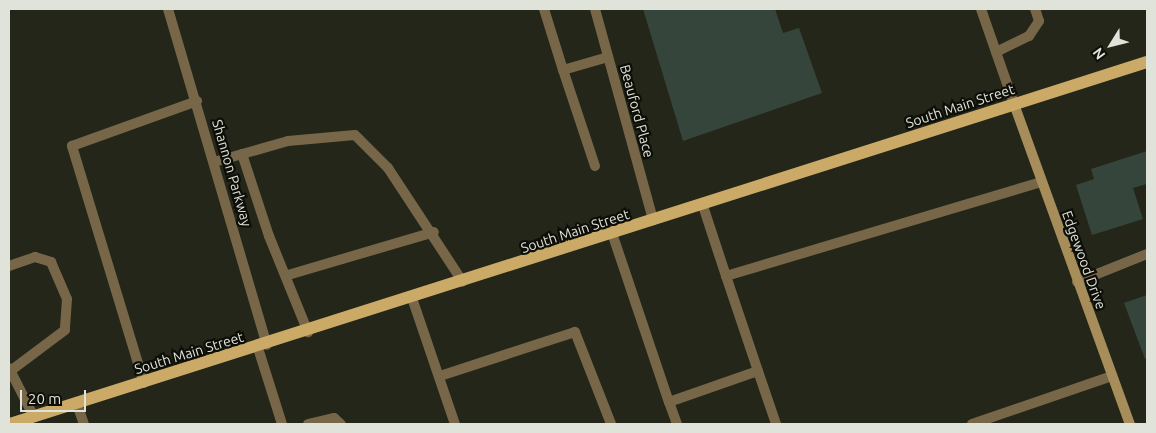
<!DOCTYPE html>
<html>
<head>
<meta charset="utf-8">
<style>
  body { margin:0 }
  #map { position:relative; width:1156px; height:433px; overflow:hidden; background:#232618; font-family:Ubuntu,sans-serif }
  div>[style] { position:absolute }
  .building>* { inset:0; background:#36453b }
  .lane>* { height:10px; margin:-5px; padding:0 5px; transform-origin:5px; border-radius:5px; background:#776748 }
  .street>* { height:10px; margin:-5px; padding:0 5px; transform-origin:5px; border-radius:5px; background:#776748 }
  .secondary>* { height:10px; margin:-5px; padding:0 5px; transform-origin:5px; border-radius:5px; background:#a68d59 }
  .primary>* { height:12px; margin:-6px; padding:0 6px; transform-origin:6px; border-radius:6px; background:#cbaa67 }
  span { translate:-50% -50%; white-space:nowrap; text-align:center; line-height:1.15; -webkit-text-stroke:4.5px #0d0e08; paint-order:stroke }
  .street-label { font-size:14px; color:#e0e3d9 }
  .frame { position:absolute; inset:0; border:10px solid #e0e3d9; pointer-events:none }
  .north { position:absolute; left:1086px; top:20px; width:50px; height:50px; -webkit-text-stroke:4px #0d0e08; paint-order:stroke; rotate:234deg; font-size:14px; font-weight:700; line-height:20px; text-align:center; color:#e0e3d9 }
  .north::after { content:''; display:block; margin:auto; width:18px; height:22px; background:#e0e3d9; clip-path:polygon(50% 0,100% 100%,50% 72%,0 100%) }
  .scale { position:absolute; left:20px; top:390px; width:66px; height:22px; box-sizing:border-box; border:2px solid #e0e3d9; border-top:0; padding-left:6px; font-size:15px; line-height:18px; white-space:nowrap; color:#e0e3d9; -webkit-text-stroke:4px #0d0e08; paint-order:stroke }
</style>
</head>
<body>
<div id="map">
  <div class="building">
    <div style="clip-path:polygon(643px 9px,775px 9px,783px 33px,799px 28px,822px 93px,683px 141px)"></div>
    <div style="clip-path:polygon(1147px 151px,1147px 184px,1133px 188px,1143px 219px,1092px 235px,1076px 185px,1094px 179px,1091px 169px)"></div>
    <div style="clip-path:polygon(1147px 295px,1147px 359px,1145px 359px,1124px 303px)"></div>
  </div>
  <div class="lane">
    <div style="left:544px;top:9px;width:64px;rotate:72.7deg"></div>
    <div style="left:996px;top:52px;width:37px;rotate:-26deg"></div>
    <div style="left:1029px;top:36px;width:18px;rotate:-56deg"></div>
    <div style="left:1039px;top:21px;width:13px;rotate:-108deg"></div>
    <div style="left:242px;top:154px;width:86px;rotate:71.8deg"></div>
    <div style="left:269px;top:236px;width:104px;rotate:67.9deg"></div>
    <div style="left:214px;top:162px;width:77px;rotate:-15.8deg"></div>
    <div style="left:288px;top:141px;width:67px;rotate:-5.1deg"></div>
    <div style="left:355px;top:135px;width:47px;rotate:45deg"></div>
    <div style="left:388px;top:168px;width:136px;rotate:56.7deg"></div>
    <div style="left:595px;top:166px;width:101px;rotate:-108.4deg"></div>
    <div style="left:563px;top:70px;width:47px;rotate:-16.1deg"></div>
    <div style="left:703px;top:206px;width:74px;rotate:71.8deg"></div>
    <div style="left:726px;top:276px;width:329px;rotate:-16.6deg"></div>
    <div style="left:613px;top:236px;width:175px;rotate:71.4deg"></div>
    <div style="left:669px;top:402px;width:94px;rotate:-19.2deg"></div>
    <div style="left:758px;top:371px;width:100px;rotate:-108.6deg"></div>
    <div style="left:9px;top:266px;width:28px;rotate:-19deg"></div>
    <div style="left:35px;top:257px;width:17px;rotate:17deg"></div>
    <div style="left:51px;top:262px;width:40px;rotate:66.6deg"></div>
    <div style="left:67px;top:299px;width:31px;rotate:94deg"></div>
    <div style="left:65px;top:330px;width:65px;rotate:143.1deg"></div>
    <div style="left:288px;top:275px;width:152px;rotate:-16.4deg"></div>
    <div style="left:412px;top:298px;width:133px;rotate:71.2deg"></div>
    <div style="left:258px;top:348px;width:80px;rotate:72.5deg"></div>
    <div style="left:9px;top:368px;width:55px;rotate:63deg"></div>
    <div style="left:758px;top:371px;width:56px;rotate:71.2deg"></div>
    <div style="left:440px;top:376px;width:142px;rotate:-18.1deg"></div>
    <div style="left:575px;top:332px;width:99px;rotate:68.6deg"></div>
    <div style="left:144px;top:383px;width:248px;rotate:-106.9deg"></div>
    <div style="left:72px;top:146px;width:133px;rotate:-19.8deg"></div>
    <div style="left:669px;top:402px;width:23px;rotate:70deg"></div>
    <div style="left:77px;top:404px;width:21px;rotate:71deg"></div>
    <div style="left:308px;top:424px;width:27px;rotate:-13deg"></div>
    <div style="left:334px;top:418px;width:9px;rotate:41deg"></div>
    <div style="left:972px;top:424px;width:148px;rotate:-18.9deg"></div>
  </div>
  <div class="street">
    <div style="left:168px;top:9px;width:350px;rotate:73.6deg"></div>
    <div style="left:595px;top:9px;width:219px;rotate:74.6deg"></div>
    <div style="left:981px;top:9px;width:101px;rotate:70.8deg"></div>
    <div style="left:1077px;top:282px;width:75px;rotate:-21.8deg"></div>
  </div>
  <div class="secondary">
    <div style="left:1014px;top:104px;width:340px;rotate:70.1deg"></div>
  </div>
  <div class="primary">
    <div style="left:10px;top:424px;width:1193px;rotate:-17.66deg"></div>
  </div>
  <div class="street-label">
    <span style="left:960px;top:106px;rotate:-18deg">South Main Street</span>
    <span style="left:637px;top:111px;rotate:75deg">Beauford Place</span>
    <span style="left:232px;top:173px;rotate:74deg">Shannon Parkway</span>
    <span style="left:575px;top:231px;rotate:-18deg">South Main Street</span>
    <span style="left:1084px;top:260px;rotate:70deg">Edgewood Drive</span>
    <span style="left:189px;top:353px;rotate:-17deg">South Main Street</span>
  </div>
  <div class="frame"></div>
  <div class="north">N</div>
  <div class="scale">20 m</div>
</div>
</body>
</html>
